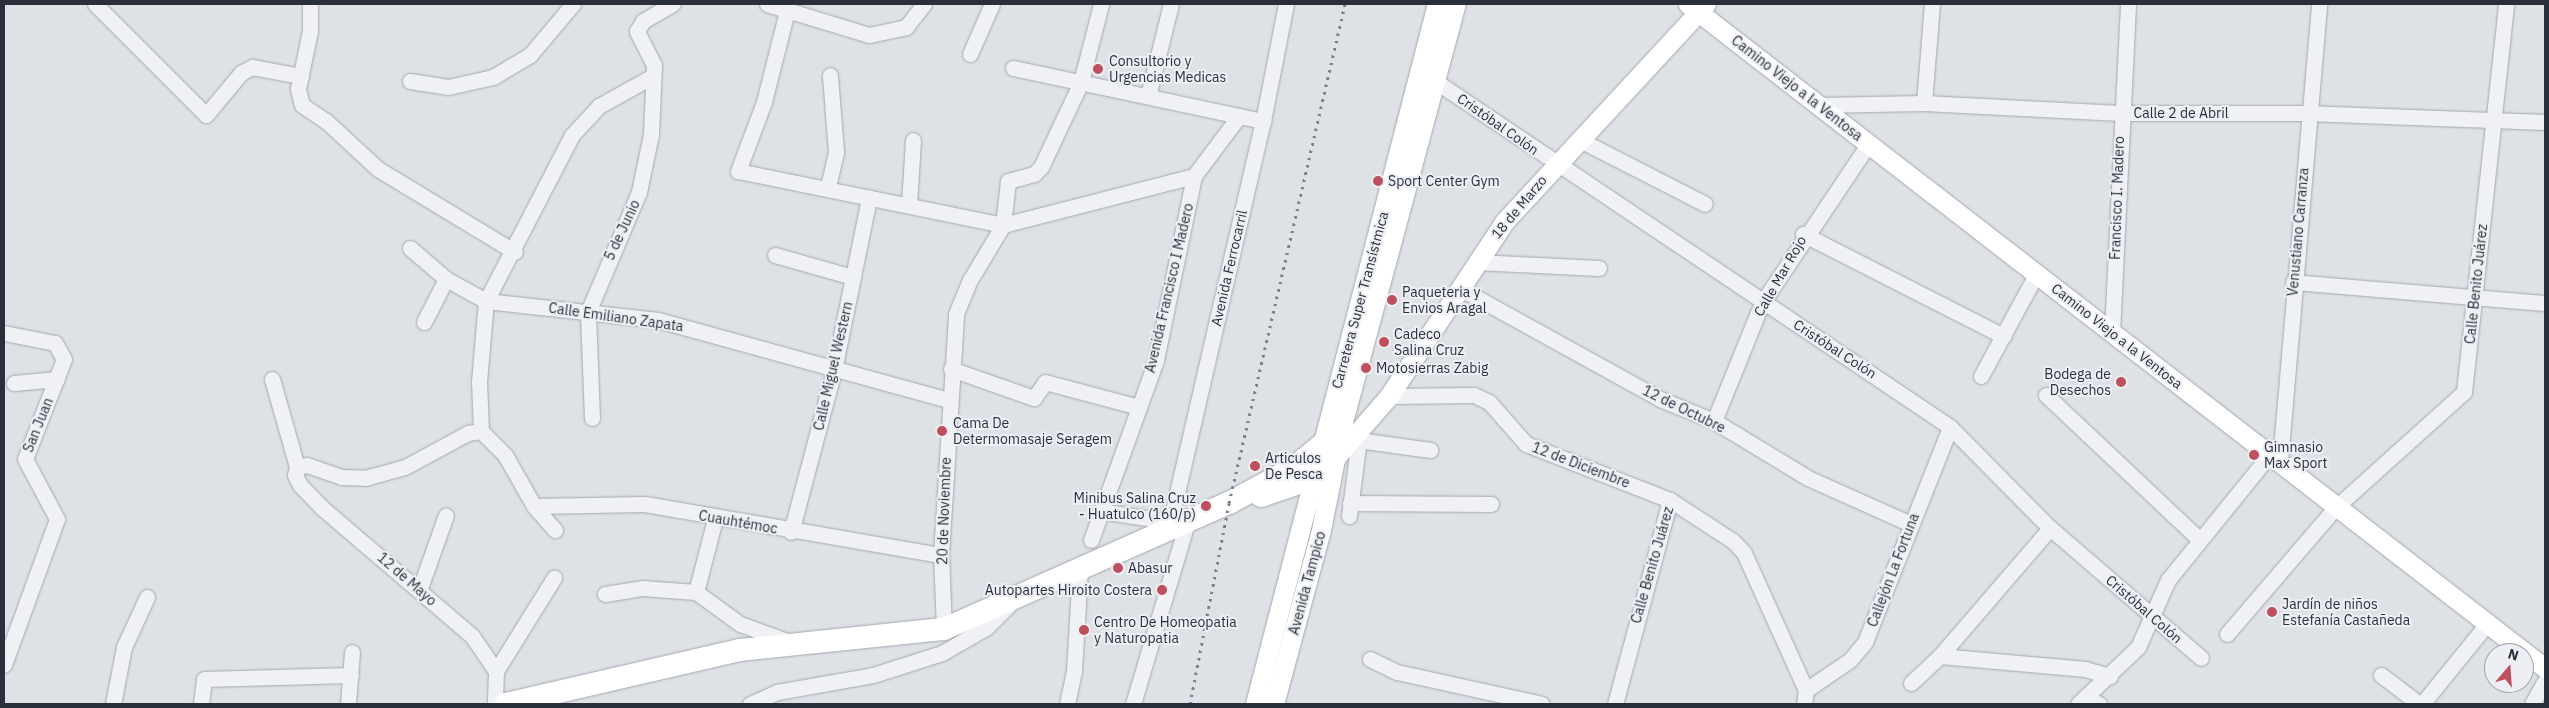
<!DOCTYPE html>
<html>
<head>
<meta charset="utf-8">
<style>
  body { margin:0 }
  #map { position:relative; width:2549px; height:708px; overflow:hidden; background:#dee1e6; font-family:"IBM Plex Sans",sans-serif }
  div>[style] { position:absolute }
  .roads { filter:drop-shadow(0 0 1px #a4a8af) drop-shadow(0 0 1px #a4a8af) }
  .minor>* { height:15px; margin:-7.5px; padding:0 7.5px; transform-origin:7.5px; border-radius:7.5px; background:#f0f1f4 }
  .major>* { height:19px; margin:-9.5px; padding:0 9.5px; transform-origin:9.5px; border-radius:9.5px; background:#fff }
  .highway>* { height:22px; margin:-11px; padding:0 11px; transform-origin:11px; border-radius:11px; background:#fff }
  .rail>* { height:3px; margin-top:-1.5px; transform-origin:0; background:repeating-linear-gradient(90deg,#79808d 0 2.5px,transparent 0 7.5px) }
  .dots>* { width:14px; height:14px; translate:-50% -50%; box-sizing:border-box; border:2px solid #edeff4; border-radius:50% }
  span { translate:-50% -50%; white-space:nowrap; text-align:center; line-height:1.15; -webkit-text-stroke:4px #edeff4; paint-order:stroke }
  .poi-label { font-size:14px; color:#292f3b }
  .left { translate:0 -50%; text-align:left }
  .right { translate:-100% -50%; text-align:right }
  .street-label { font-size:14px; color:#292f3b }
  .frame { position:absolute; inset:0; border:5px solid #292f3b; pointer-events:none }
  .north { position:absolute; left:2484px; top:643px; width:50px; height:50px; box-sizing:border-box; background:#edeff4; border:1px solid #9fa2aa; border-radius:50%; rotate:18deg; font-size:14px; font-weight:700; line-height:20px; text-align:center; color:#292f3b }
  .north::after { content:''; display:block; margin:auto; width:18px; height:22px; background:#be4f5c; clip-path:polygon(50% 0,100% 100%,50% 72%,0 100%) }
</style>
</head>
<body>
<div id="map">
  <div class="roads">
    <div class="minor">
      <div style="left:95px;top:4px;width:157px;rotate:45deg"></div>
      <div style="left:206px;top:115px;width:55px;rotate:-50.2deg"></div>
      <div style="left:241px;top:73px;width:13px;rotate:-29deg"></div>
      <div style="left:252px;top:67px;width:50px;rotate:10.4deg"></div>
      <div style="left:310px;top:4px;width:27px;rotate:90deg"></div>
      <div style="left:310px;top:31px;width:59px;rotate:101.7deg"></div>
      <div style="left:298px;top:89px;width:16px;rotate:76deg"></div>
      <div style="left:302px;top:105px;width:29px;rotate:34deg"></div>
      <div style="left:326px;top:121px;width:71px;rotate:42.7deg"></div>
      <div style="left:378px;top:169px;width:160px;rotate:31.2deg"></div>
      <div style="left:767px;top:4px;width:107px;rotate:16.9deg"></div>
      <div style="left:869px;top:35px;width:38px;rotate:-12deg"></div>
      <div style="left:906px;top:27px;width:29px;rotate:-52deg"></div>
      <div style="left:788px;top:7px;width:98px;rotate:104.2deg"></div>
      <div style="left:764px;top:102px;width:74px;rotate:110.6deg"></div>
      <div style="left:738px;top:171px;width:270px;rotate:11.5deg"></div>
      <div style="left:1003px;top:225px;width:197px;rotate:-14.4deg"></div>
      <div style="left:970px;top:54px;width:55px;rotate:-66.3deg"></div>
      <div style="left:1013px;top:68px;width:256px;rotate:12deg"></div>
      <div style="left:410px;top:81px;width:38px;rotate:9deg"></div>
      <div style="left:448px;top:87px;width:46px;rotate:-12.5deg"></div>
      <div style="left:493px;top:77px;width:43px;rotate:-30.7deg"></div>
      <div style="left:530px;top:55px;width:67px;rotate:-49.9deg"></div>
      <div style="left:1435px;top:81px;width:620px;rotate:33.89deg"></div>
      <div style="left:1950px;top:427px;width:142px;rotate:45.3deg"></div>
      <div style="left:2050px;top:528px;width:199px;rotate:40.7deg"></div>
      <div style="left:1148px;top:96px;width:95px;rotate:-76deg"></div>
      <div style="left:1924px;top:103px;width:99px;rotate:-85.4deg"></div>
      <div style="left:1817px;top:105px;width:107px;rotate:-1.1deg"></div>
      <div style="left:1924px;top:103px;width:197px;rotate:2.9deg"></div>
      <div style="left:2121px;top:113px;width:187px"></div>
      <div style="left:2308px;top:113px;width:237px;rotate:2.2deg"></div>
      <div style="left:1580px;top:140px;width:140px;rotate:27.1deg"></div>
      <div style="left:828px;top:187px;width:36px;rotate:-77deg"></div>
      <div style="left:836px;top:152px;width:77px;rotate:-94.5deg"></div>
      <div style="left:909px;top:205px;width:65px;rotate:-86.5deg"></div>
      <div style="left:1803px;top:234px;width:225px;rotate:27deg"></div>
      <div style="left:410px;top:248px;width:48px;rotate:40.7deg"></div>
      <div style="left:446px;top:279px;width:46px;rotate:28.8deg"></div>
      <div style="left:486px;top:301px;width:173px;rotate:6.3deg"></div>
      <div style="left:658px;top:320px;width:302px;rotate:15.4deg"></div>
      <div style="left:775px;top:255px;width:81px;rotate:15.8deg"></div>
      <div style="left:1476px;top:262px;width:123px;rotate:2.8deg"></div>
      <div style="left:2293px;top:282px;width:253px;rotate:4.8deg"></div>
      <div style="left:1461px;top:289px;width:227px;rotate:28.9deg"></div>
      <div style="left:1660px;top:399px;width:58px;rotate:22.2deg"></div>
      <div style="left:1714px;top:421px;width:110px;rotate:31.2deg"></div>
      <div style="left:1808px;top:478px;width:113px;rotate:24.1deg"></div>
      <div style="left:424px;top:322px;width:48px;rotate:-62.9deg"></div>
      <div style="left:2112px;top:332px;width:328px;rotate:-87.2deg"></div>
      <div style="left:4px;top:333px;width:52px;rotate:11.1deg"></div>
      <div style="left:55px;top:343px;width:18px;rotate:61deg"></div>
      <div style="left:64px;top:359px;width:107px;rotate:111.3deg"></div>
      <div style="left:25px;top:459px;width:68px;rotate:61.9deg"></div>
      <div style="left:57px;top:519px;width:155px;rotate:110deg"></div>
      <div style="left:951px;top:369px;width:88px;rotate:19.3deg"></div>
      <div style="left:1034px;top:398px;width:19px;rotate:-55deg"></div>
      <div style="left:1045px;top:382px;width:96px;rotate:15deg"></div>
      <div style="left:1981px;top:376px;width:117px;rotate:-61.5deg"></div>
      <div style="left:272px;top:379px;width:91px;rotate:74.1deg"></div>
      <div style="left:14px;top:383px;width:43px;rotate:-5.3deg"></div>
      <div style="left:2046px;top:395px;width:210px;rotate:43.3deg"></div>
      <div style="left:1389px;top:396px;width:85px;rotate:-0.7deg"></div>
      <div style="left:1474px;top:395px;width:17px;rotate:25deg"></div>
      <div style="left:1489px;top:402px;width:56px;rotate:48.6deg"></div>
      <div style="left:1526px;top:444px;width:155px;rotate:21.3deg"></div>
      <div style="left:1670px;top:500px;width:75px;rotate:33.1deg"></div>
      <div style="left:1733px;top:541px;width:16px;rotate:47deg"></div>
      <div style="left:1744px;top:553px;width:150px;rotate:65.7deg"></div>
      <div style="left:1806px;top:690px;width:14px;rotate:98deg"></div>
      <div style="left:592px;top:418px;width:106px;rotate:-92.2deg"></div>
      <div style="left:588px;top:312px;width:130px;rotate:-67deg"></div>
      <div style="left:639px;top:192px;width:59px;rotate:-78.3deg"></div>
      <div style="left:651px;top:134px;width:69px;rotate:-87.5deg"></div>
      <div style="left:654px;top:65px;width:38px;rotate:-117deg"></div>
      <div style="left:637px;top:31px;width:12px;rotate:-59deg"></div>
      <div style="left:643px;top:21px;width:34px;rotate:-30deg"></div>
      <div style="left:1714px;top:421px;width:127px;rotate:-67.9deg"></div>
      <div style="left:1762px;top:303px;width:192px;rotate:-56.2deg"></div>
      <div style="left:481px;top:431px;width:49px;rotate:-92.3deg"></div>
      <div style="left:479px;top:382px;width:81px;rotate:-85.1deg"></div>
      <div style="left:486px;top:301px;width:187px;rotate:-62.6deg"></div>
      <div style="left:572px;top:135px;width:40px;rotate:-47deg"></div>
      <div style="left:599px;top:106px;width:62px;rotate:-29.1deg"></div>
      <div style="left:1358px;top:440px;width:73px;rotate:7.9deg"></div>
      <div style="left:2280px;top:461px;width:459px;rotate:-85.1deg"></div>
      <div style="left:297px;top:467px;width:8px;rotate:104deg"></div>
      <div style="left:295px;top:475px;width:11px;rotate:63deg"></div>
      <div style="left:300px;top:485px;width:30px;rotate:46deg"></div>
      <div style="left:321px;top:507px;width:199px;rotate:40.5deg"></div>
      <div style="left:472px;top:636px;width:42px;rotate:55.6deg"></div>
      <div style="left:496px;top:671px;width:33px;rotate:92deg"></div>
      <div style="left:297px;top:467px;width:10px;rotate:-11deg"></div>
      <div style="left:307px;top:465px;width:36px;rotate:19deg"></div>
      <div style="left:341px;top:477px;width:24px;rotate:2deg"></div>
      <div style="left:365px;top:478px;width:41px;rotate:-15.4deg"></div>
      <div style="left:405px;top:467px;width:72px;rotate:-28.4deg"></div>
      <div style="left:468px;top:433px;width:13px;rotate:-9deg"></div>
      <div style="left:481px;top:431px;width:34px;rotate:45deg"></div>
      <div style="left:505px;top:455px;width:59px;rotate:60.4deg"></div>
      <div style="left:534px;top:506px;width:32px;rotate:49deg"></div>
      <div style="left:1350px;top:503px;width:141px;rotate:0.4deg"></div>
      <div style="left:534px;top:506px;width:111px;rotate:-1deg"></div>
      <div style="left:645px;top:504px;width:300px;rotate:9.8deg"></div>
      <div style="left:1101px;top:511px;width:71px;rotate:8.9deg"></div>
      <div style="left:1349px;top:516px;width:86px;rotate:-82.6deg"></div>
      <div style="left:791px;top:532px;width:168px;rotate:-75.1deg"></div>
      <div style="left:834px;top:370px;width:176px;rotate:-78.5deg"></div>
      <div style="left:1168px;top:532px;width:422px;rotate:-77deg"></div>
      <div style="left:1263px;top:121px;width:119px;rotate:-78.9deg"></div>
      <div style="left:1091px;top:540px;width:191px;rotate:-70.1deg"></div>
      <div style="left:1156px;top:360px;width:188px;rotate:-78.3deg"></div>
      <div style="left:1194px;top:176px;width:75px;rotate:-53.1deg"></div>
      <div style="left:420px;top:588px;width:77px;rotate:-70.4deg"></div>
      <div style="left:696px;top:592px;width:75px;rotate:-75.4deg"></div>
      <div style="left:605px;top:594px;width:37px;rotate:-9deg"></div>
      <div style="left:642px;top:588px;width:54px;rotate:4.2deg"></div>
      <div style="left:696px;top:592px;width:54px;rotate:36deg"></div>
      <div style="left:740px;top:624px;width:50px;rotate:19.9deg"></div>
      <div style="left:944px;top:629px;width:74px;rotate:-92.3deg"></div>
      <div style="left:941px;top:555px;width:241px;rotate:-86.4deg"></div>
      <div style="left:956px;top:314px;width:37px;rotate:-68deg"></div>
      <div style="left:970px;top:280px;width:64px;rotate:-59deg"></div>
      <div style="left:1003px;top:225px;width:44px;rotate:-83.5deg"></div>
      <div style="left:1008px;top:181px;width:27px;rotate:-15deg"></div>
      <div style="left:1034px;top:174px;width:10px;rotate:-45deg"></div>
      <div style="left:1041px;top:167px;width:94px;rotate:-64.8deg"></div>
      <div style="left:1081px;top:82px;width:81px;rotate:-75.6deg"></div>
      <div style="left:2227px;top:634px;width:166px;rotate:-49.4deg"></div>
      <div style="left:2335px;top:508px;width:173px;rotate:-42deg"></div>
      <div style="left:2464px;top:392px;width:390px;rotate:-83.8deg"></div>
      <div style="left:1940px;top:656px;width:146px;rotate:5.1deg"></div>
      <div style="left:2085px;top:669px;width:26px;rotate:16deg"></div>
      <div style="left:1370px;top:659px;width:30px;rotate:26deg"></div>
      <div style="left:1397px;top:672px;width:148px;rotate:12.4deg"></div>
      <div style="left:496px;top:671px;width:110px;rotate:-58.1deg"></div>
      <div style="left:2381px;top:675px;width:48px;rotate:37.3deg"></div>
      <div style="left:1911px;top:683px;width:40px;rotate:-43deg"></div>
      <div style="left:1940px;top:656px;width:169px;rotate:-49.3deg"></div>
      <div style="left:1806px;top:690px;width:53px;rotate:-34.3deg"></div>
      <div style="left:1850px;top:660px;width:23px;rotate:-50deg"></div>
      <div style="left:1865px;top:642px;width:231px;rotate:-68.4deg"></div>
      <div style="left:2085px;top:697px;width:16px;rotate:27deg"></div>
      <div style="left:113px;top:704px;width:58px;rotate:-79.1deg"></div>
      <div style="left:124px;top:647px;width:55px;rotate:-65.3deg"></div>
      <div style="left:201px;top:704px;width:25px;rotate:-83deg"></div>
      <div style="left:204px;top:679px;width:147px;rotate:-1.6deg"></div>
      <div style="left:348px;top:704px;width:52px;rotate:-85.6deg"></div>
      <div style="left:750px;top:704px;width:30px;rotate:-24deg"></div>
      <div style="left:777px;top:692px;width:97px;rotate:-10deg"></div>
      <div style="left:873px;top:675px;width:72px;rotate:-17.7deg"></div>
      <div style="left:942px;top:653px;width:52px;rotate:-30deg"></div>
      <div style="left:987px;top:627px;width:31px;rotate:-45deg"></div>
      <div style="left:1067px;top:704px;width:34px;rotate:-78deg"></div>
      <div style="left:1074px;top:671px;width:100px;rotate:-86.6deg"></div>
      <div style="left:1133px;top:704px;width:189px;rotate:-73.4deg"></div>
      <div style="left:1615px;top:704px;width:211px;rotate:-74.9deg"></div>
      <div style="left:2078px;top:704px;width:83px;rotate:-43.5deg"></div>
      <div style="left:2138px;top:647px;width:73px;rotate:-65.9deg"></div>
      <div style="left:2168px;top:580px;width:162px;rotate:-51deg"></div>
      <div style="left:2422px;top:704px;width:103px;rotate:-50.9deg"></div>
      <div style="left:2532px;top:704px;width:26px;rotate:-61deg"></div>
    </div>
    <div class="major">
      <div style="left:1688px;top:4px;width:1084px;rotate:37.77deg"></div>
      <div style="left:1336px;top:457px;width:81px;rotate:-49deg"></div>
      <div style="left:1389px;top:396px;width:209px;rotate:-56.5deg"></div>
      <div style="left:1504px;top:222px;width:297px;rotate:-47.2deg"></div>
      <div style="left:1255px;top:704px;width:723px;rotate:-75.43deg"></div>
      <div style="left:1274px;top:704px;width:180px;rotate:-74.9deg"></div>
      <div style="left:1321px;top:530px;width:103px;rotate:-78.8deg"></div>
      <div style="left:1341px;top:429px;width:440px;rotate:-74.9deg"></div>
    </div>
    <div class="highway">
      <div style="left:1261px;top:496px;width:53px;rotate:-18.8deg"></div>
      <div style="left:1311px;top:479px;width:30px;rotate:-40deg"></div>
      <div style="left:506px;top:704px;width:240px;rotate:-13deg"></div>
      <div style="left:740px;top:650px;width:205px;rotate:-5.9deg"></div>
      <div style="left:944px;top:629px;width:312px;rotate:-23.9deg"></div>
      <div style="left:1229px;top:503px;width:72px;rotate:-28.4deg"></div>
      <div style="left:1292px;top:469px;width:63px;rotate:-39.2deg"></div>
    </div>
  </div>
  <div class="rail">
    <div style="left:1190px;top:704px;width:205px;rotate:-79deg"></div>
    <div style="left:1229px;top:503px;width:512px;rotate:-76.91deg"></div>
  </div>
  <div class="dots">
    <div style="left:1098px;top:69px;background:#be4f5c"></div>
    <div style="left:1378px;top:181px;background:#be4f5c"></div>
    <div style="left:1392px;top:300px;background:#be4f5c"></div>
    <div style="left:1384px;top:342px;background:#be4f5c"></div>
    <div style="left:1366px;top:368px;background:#be4f5c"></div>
    <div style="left:2121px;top:382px;background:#be4f5c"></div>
    <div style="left:942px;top:431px;background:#be4f5c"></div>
    <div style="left:2254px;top:455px;background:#be4f5c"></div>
    <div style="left:1255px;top:466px;background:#be4f5c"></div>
    <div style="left:1206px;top:506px;background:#be4f5c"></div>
    <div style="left:1118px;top:568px;background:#be4f5c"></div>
    <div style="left:1162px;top:590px;background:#be4f5c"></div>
    <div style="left:2272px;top:612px;background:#be4f5c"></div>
    <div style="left:1084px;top:630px;background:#be4f5c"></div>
  </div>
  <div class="poi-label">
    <span class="left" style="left:1109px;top:69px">Consultorio y<br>Urgencias Medicas</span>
    <span class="left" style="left:1388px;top:181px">Sport Center Gym</span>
    <span class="left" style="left:1402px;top:300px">Paqueteria y<br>Envios Aragal</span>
    <span class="left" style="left:1394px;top:342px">Cadeco<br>Salina Cruz</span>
    <span class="left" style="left:1376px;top:368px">Motosierras Zabig</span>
    <span class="right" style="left:2111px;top:382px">Bodega de<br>Desechos</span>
    <span class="left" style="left:953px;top:431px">Cama De<br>Determomasaje Seragem</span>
    <span class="left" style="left:2264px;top:455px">Gimnasio<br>Max Sport</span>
    <span class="left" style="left:1265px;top:466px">Articulos<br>De Pesca</span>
    <span class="right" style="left:1196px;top:506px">Minibus Salina Cruz<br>- Huatulco (160/p)</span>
    <span class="left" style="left:1128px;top:568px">Abasur</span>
    <span class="right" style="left:1152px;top:590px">Autopartes Hiroito Costera</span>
    <span class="left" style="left:2282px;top:612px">Jardín de niños<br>Estefanía Castañeda</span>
    <span class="left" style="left:1094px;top:630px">Centro De Homeopatia<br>y Naturopatia</span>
  </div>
  <div class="street-label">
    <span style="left:1797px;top:88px;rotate:38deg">Camino Viejo a la Ventosa</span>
    <span style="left:2181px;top:113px">Calle 2 de Abril</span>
    <span style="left:1498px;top:124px;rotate:35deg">Cristóbal Colón</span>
    <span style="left:2117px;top:198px;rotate:-88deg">Francisco I. Madero</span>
    <span style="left:1519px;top:207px;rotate:-50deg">18 de Marzo</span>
    <span style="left:622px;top:230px;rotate:-65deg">5 de Junio</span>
    <span style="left:2298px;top:232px;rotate:-85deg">Venustiano Carranza</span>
    <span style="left:1229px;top:268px;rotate:-77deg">Avenida Ferrocarril</span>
    <span style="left:1780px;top:276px;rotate:-60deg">Calle Mar Rojo</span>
    <span style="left:2476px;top:284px;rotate:-84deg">Calle Benito Juárez</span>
    <span style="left:1169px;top:288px;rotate:-77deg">Avenida Francisco I Madero</span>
    <span style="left:1360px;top:300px;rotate:-75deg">Carretera Super Transístmica</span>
    <span style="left:616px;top:317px;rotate:8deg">Calle Emiliano Zapata</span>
    <span style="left:2117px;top:336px;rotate:38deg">Camino Viejo a la Ventosa</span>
    <span style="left:1835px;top:349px;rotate:33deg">Cristóbal Colón</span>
    <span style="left:833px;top:366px;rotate:-77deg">Calle Miguel Western</span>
    <span style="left:1684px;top:409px;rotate:26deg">12 de Octubre</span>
    <span style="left:38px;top:425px;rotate:-68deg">San Juan</span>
    <span style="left:1581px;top:465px;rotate:21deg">12 de Diciembre</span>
    <span style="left:944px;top:511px;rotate:-88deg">20 de Noviembre</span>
    <span style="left:738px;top:522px;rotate:10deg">Cuauhtémoc</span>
    <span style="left:1652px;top:565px;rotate:-74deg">Calle Benito Juárez</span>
    <span style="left:1893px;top:570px;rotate:-69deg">Callejón La Fortuna</span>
    <span style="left:407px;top:579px;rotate:41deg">12 de Mayo</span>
    <span style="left:1307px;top:583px;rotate:-75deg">Avenida Tampico</span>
    <span style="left:2144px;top:609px;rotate:41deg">Cristóbal Colón</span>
  </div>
  <div class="frame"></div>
  <div class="north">N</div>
</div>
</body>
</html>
